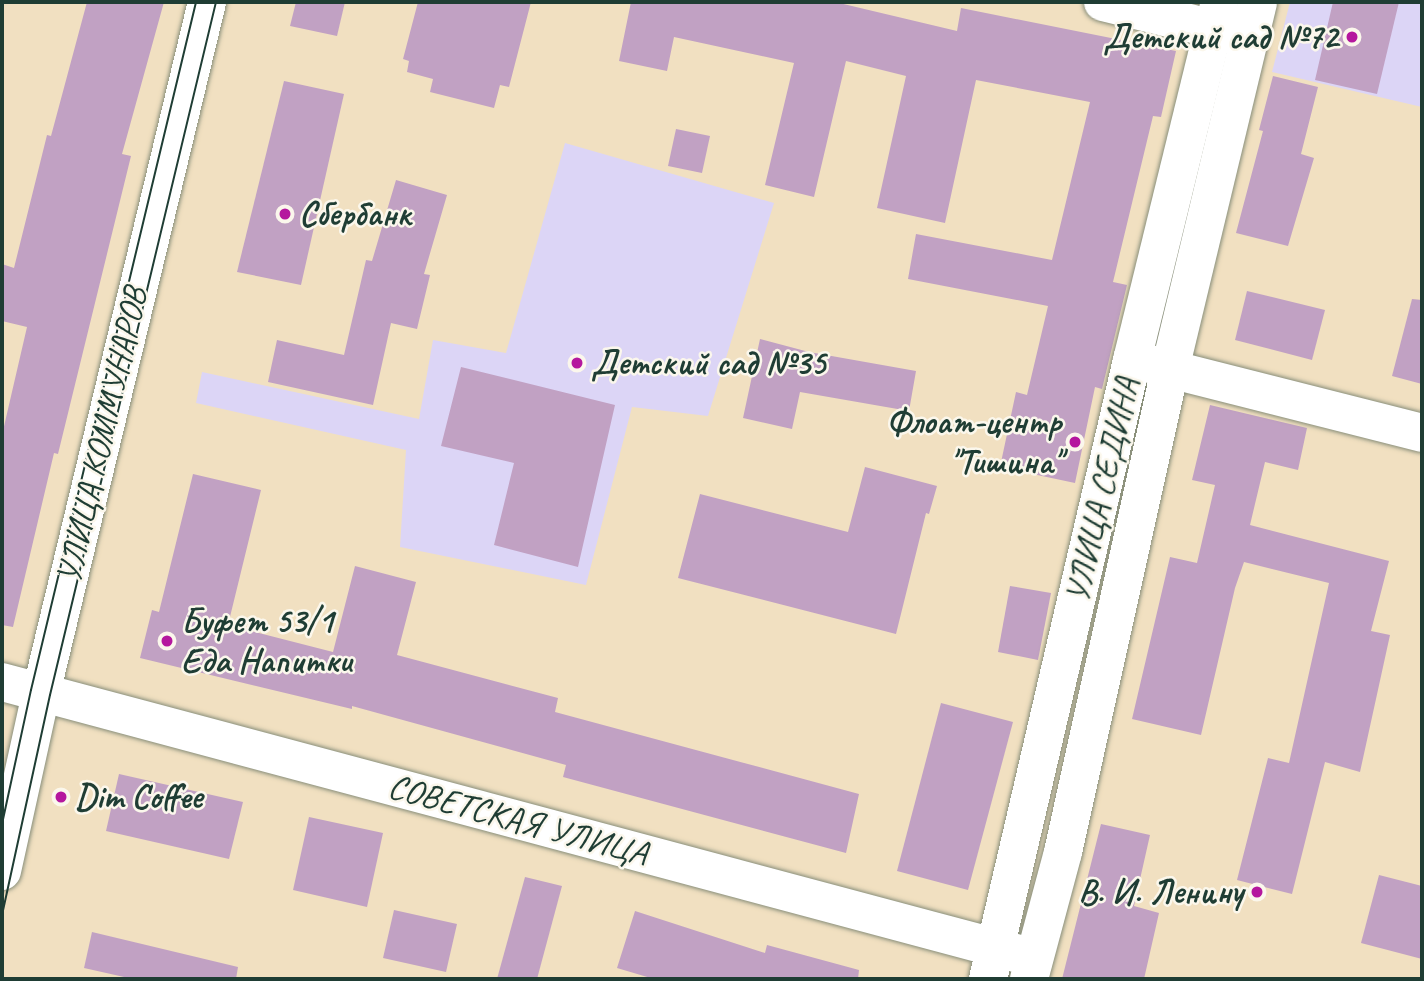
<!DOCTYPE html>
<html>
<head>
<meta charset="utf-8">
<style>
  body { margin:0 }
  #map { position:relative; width:1424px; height:981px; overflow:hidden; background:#f1e0c1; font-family:Caveat,sans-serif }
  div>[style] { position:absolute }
  .built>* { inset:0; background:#dcd5f6 }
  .building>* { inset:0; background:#c1a1c3 }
  .roads { filter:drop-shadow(0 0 2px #888e7a) drop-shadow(0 0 2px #888e7a) }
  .minor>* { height:38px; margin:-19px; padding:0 19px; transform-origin:19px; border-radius:19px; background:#fff }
  .major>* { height:38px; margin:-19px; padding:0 19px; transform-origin:19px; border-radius:19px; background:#fff }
  .tram>* { height:2px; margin:-1px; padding:0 1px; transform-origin:1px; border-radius:1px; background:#1f3d34 }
  .dots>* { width:19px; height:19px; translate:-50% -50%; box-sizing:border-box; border:4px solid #fbf7ec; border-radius:50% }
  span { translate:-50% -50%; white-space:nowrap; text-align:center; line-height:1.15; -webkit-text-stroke:5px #fbf7ec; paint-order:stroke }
  .poi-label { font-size:35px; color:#1f3d34; font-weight:700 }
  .right { translate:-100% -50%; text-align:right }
  .left { translate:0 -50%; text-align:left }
  .street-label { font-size:35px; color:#1f3d34 }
  .frame { position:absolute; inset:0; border:4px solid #1f3d34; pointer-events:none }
</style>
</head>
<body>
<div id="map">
  <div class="built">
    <div style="clip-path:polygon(1290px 2px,1422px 2px,1422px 107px,1272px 72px)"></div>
    <div style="clip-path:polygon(565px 143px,774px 203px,708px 416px,632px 407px,586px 585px,400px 547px,406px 450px,196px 403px,202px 372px,419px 419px,433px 340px,506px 353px)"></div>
  </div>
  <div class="building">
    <div style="clip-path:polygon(87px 2px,164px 2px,122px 154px,131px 156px,58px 454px,54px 453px,13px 627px,2px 625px,2px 435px,27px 327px,2px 321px,2px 264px,14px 268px,47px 135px,51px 136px)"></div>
    <div style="clip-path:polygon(296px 2px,345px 2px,337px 36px,290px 26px)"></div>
    <div style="clip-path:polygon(418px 2px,531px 2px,509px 87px,500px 85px,494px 108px,430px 92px,433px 79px,407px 72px,409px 61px,403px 59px)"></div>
    <div style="clip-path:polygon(631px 2px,835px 2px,957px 31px,961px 8px,1176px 51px,1161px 117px,1153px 116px,1113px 282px,1127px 285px,1102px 389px,1095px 387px,1075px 483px,1000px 467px,1016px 392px,1027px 395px,1048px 306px,908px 279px,916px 234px,1052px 260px,1090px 102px,976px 80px,945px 223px,877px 208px,906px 76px,846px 61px,814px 197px,765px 185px,794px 63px,674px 37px,667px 71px,619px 61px)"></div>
    <div style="clip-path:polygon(1333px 2px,1399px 2px,1377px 94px,1315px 80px)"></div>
    <div style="clip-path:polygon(1273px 76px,1318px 87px,1301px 154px,1314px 158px,1288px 246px,1236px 233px,1263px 131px,1259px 130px)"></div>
    <div style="clip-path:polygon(284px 81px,344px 94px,301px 285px,237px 272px)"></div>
    <div style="clip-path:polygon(676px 129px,710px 136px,702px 173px,668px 166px)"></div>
    <div style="clip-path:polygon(396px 180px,447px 195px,424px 274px,430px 275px,417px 329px,391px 323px,373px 405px,268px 382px,277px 340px,344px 355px,366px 260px,372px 261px)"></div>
    <div style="clip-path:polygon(1247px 291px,1325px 310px,1312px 360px,1235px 340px)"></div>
    <div style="clip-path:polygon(1412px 299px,1422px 300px,1422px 384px,1392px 376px)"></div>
    <div style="clip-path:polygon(760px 339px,809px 352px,916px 371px,909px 411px,800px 392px,792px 429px,743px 418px)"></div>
    <div style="clip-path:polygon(461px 367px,615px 405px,578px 567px,494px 545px,514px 463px,441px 446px)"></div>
    <div style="clip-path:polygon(1210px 405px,1307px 428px,1298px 470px,1265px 462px,1250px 525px,1389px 561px,1371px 631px,1390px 635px,1360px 772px,1325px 762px,1292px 894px,1237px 880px,1268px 758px,1289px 763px,1329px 583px,1244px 562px,1235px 588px,1201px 735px,1132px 719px,1170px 557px,1197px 563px,1215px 485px,1192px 480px)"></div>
    <div style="clip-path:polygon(865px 467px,937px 486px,929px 514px,926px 513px,896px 634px,678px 578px,700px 494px,848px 532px)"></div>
    <div style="clip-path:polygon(193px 474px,261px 490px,228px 625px,333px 652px,355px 566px,416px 582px,397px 655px,558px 698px,555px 712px,859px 794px,846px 853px,563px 777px,566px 765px,352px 706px,352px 709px,140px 658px,152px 610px,159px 612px)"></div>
    <div style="clip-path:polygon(1010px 586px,1051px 593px,1038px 660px,998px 652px)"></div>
    <div style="clip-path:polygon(941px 703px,1013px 722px,968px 890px,897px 871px)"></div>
    <div style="clip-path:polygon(119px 774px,243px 802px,229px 859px,106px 831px)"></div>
    <div style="clip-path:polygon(309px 817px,383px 833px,367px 907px,293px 890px)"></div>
    <div style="clip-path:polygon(1101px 824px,1150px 835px,1134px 906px,1159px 913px,1144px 979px,1062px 979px)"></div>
    <div style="clip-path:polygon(1379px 875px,1422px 886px,1422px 959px,1361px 943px)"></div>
    <div style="clip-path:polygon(525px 877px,562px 886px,537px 979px,497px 979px)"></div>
    <div style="clip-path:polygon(394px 910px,457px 924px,446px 972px,383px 958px)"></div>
    <div style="clip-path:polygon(635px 911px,765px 953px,767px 945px,859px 970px,858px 979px,654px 979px,617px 968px)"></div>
    <div style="clip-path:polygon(92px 932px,238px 967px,236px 979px,133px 979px,84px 968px)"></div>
  </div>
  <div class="roads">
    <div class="minor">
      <div style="left:1103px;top:2px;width:148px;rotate:13.7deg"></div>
      <div style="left:1146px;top:363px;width:285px;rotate:14.2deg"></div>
      <div style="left:2px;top:682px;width:1068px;rotate:14.97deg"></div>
      <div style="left:2px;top:871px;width:182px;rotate:-77.6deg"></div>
      <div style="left:41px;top:693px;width:711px;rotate:-76.49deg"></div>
      <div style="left:1029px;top:979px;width:131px;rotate:-75deg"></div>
      <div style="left:1063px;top:852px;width:495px;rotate:-77.5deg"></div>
      <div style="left:1170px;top:369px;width:377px;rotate:-76.5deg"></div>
    </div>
    <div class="major">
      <div style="left:988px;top:979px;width:636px;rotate:-76.9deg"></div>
      <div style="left:1132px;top:360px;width:369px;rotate:-76.2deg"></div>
    </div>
  </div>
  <div class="tram">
    <div style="left:2px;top:824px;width:137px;rotate:-77.8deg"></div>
    <div style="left:31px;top:690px;width:708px;rotate:-76.51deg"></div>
    <div style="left:2px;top:915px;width:225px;rotate:-77.7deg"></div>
    <div style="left:50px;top:695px;width:713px;rotate:-76.53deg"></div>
  </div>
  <div class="dots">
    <div style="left:1352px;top:37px;background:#b5179e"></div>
    <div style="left:285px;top:214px;background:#b5179e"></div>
    <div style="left:577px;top:363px;background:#b5179e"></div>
    <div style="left:1075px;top:442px;background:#b5179e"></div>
    <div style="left:167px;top:641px;background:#b5179e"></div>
    <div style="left:61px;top:797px;background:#b5179e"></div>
    <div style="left:1257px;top:892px;background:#b5179e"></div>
  </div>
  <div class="poi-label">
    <span class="right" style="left:1338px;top:37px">Детский сад №72</span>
    <span class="left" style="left:299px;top:214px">Сбербанк</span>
    <span class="left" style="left:591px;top:363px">Детский сад №35</span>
    <span class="right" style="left:1061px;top:442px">Флоат-центр<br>"Тишина"</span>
    <span class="left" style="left:181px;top:641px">Буфет 53/1<br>Еда Напитки</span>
    <span class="left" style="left:75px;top:797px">Dim Coffee</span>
    <span class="right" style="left:1243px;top:892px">В. И. Ленину</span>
  </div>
  <div class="street-label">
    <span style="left:102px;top:436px;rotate:-77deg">УЛИЦА КОММУНАРОВ</span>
    <span style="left:1102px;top:490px;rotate:-77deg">УЛИЦА СЕДИНА</span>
    <span style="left:518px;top:820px;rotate:15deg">СОВЕТСКАЯ УЛИЦА</span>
  </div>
  <div class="frame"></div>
</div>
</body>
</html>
